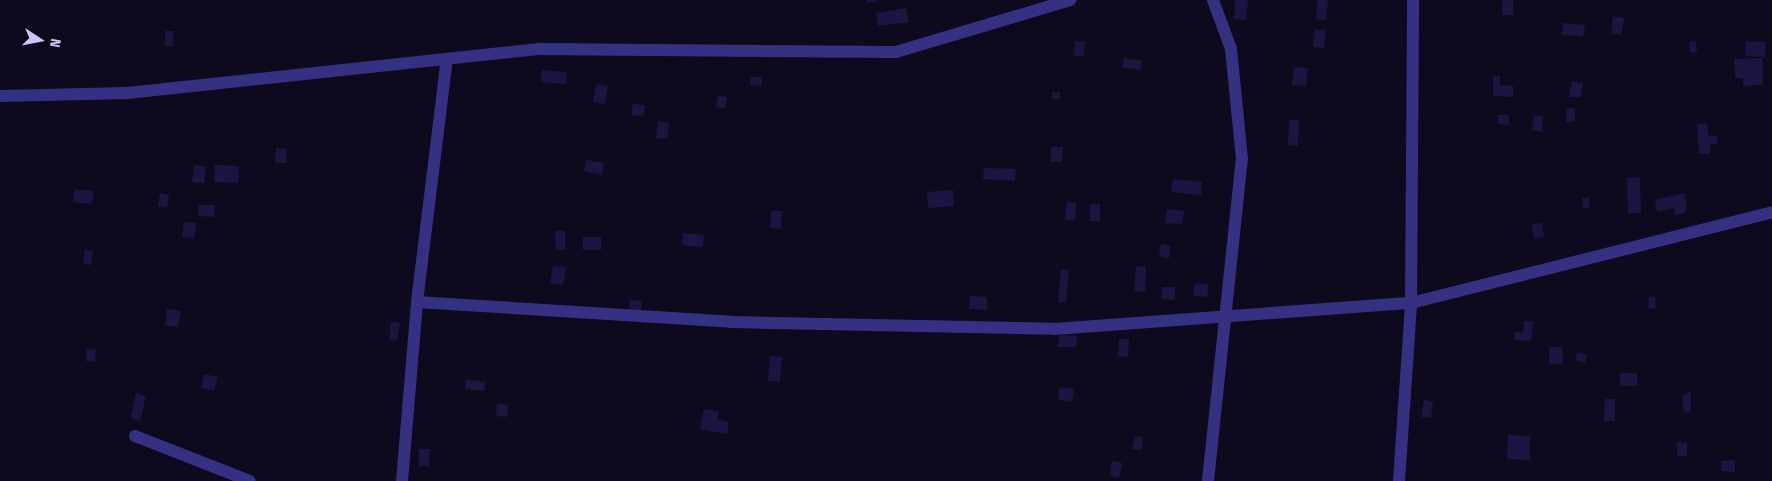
<!DOCTYPE html>
<html>
<head>
<meta charset="utf-8">
<style>
  body { margin:0 }
  #map { position:relative; width:1772px; height:481px; overflow:hidden; background:#0e0a1e; font-family:"Fira Sans Condensed",sans-serif }
  div>[style] { position:absolute }
  .building>* { inset:0; background:#1e1441 }
  .minor>* { height:12px; margin:-6px; padding:0 6px; transform-origin:6px; border-radius:6px; background:#353082 }
  span { translate:-50% -50%; white-space:nowrap; text-align:center; line-height:1.15; -webkit-text-stroke:4.5px #0e0a1e; paint-order:stroke }
  .north { position:absolute; left:15px; top:15px; width:50px; height:50px; -webkit-text-stroke:4px #0e0a1e; paint-order:stroke; rotate:101deg; font-size:14px; font-weight:700; line-height:20px; text-align:center; color:#cec6ff }
  .north::after { content:''; display:block; margin:auto; width:18px; height:22px; background:#cec6ff; clip-path:polygon(50% 0,100% 100%,50% 72%,0 100%) }
</style>
</head>
<body>
<div id="map">
  <div class="building">
    <div style="clip-path:polygon(867px 0,877px 0,877px 2px,867px 3px)"></div>
    <div style="clip-path:polygon(1235px 0,1248px 0,1246px 20px,1234px 19px)"></div>
    <div style="clip-path:polygon(1318px 0,1328px 0,1326px 20px,1316px 19px)"></div>
    <div style="clip-path:polygon(1502px 0,1513px 0,1513px 15px,1502px 15px)"></div>
    <div style="clip-path:polygon(906px 8px,909px 22px,878px 26px,876px 13px)"></div>
    <div style="clip-path:polygon(1613px 17px,1624px 18px,1621px 35px,1611px 34px)"></div>
    <div style="clip-path:polygon(1563px 23px,1585px 25px,1583px 36px,1562px 35px)"></div>
    <div style="clip-path:polygon(1315px 29px,1326px 30px,1324px 48px,1313px 47px)"></div>
    <div style="clip-path:polygon(165px 31px,174px 31px,173px 46px,165px 46px)"></div>
    <div style="clip-path:polygon(1075px 41px,1085px 42px,1084px 56px,1074px 56px)"></div>
    <div style="clip-path:polygon(1696px 41px,1697px 52px,1690px 53px,1689px 42px)"></div>
    <div style="clip-path:polygon(1746px 41px,1766px 42px,1765px 57px,1745px 56px)"></div>
    <div style="clip-path:polygon(1124px 58px,1142px 61px,1140px 70px,1122px 67px)"></div>
    <div style="clip-path:polygon(1762px 58px,1763px 85px,1743px 86px,1743px 78px,1735px 78px,1734px 59px)"></div>
    <div style="clip-path:polygon(1294px 67px,1308px 68px,1306px 86px,1292px 85px)"></div>
    <div style="clip-path:polygon(542px 70px,567px 72px,566px 84px,541px 82px)"></div>
    <div style="clip-path:polygon(1493px 76px,1500px 76px,1500px 85px,1513px 86px,1513px 97px,1493px 96px)"></div>
    <div style="clip-path:polygon(751px 77px,762px 77px,761px 86px,750px 85px)"></div>
    <div style="clip-path:polygon(1572px 81px,1583px 83px,1581px 97px,1569px 97px)"></div>
    <div style="clip-path:polygon(596px 84px,608px 86px,605px 104px,593px 102px)"></div>
    <div style="clip-path:polygon(1052px 92px,1060px 92px,1060px 99px,1052px 99px)"></div>
    <div style="clip-path:polygon(718px 96px,727px 97px,725px 108px,716px 107px)"></div>
    <div style="clip-path:polygon(633px 104px,645px 105px,644px 116px,631px 115px)"></div>
    <div style="clip-path:polygon(1575px 108px,1575px 121px,1566px 122px,1566px 109px)"></div>
    <div style="clip-path:polygon(1498px 115px,1509px 115px,1509px 125px,1498px 124px)"></div>
    <div style="clip-path:polygon(1534px 115px,1543px 116px,1542px 132px,1532px 130px)"></div>
    <div style="clip-path:polygon(1289px 120px,1299px 120px,1298px 146px,1288px 145px)"></div>
    <div style="clip-path:polygon(658px 121px,669px 123px,667px 139px,656px 138px)"></div>
    <div style="clip-path:polygon(1707px 123px,1708px 135px,1718px 136px,1717px 144px,1710px 145px,1710px 154px,1699px 154px,1697px 124px)"></div>
    <div style="clip-path:polygon(1051px 147px,1063px 147px,1062px 162px,1050px 162px)"></div>
    <div style="clip-path:polygon(276px 148px,287px 149px,286px 163px,275px 163px)"></div>
    <div style="clip-path:polygon(586px 160px,604px 163px,602px 175px,584px 171px)"></div>
    <div style="clip-path:polygon(194px 165px,206px 167px,204px 183px,192px 182px)"></div>
    <div style="clip-path:polygon(215px 165px,239px 166px,238px 183px,214px 182px)"></div>
    <div style="clip-path:polygon(984px 168px,1016px 169px,1015px 181px,983px 179px)"></div>
    <div style="clip-path:polygon(1640px 177px,1641px 213px,1628px 213px,1627px 178px)"></div>
    <div style="clip-path:polygon(1173px 179px,1202px 182px,1201px 195px,1171px 192px)"></div>
    <div style="clip-path:polygon(75px 189px,94px 191px,92px 204px,73px 202px)"></div>
    <div style="clip-path:polygon(953px 190px,954px 206px,928px 208px,927px 192px)"></div>
    <div style="clip-path:polygon(160px 193px,169px 195px,167px 207px,158px 206px)"></div>
    <div style="clip-path:polygon(1684px 193px,1687px 206px,1684px 213px,1675px 215px,1674px 208px,1657px 212px,1655px 200px)"></div>
    <div style="clip-path:polygon(1589px 197px,1590px 208px,1583px 209px,1582px 198px)"></div>
    <div style="clip-path:polygon(1067px 202px,1076px 203px,1075px 220px,1065px 220px)"></div>
    <div style="clip-path:polygon(1090px 204px,1100px 204px,1100px 221px,1090px 221px)"></div>
    <div style="clip-path:polygon(199px 205px,215px 205px,214px 217px,198px 216px)"></div>
    <div style="clip-path:polygon(1167px 209px,1184px 211px,1182px 224px,1165px 223px)"></div>
    <div style="clip-path:polygon(771px 211px,782px 211px,781px 229px,770px 228px)"></div>
    <div style="clip-path:polygon(184px 222px,196px 223px,194px 238px,182px 237px)"></div>
    <div style="clip-path:polygon(1542px 223px,1544px 237px,1534px 238px,1532px 224px)"></div>
    <div style="clip-path:polygon(555px 231px,565px 231px,565px 250px,556px 250px)"></div>
    <div style="clip-path:polygon(683px 233px,704px 235px,703px 247px,682px 245px)"></div>
    <div style="clip-path:polygon(583px 237px,601px 237px,601px 250px,583px 250px)"></div>
    <div style="clip-path:polygon(1161px 244px,1171px 246px,1169px 258px,1159px 256px)"></div>
    <div style="clip-path:polygon(85px 250px,93px 251px,91px 265px,83px 264px)"></div>
    <div style="clip-path:polygon(553px 266px,566px 267px,563px 285px,550px 283px)"></div>
    <div style="clip-path:polygon(1136px 266px,1146px 267px,1145px 292px,1134px 291px)"></div>
    <div style="clip-path:polygon(1061px 269px,1069px 270px,1066px 302px,1058px 302px)"></div>
    <div style="clip-path:polygon(1195px 283px,1209px 285px,1207px 297px,1193px 296px)"></div>
    <div style="clip-path:polygon(1162px 287px,1175px 287px,1175px 300px,1162px 299px)"></div>
    <div style="clip-path:polygon(970px 296px,987px 297px,987px 310px,969px 309px)"></div>
    <div style="clip-path:polygon(1649px 296px,1656px 297px,1655px 309px,1648px 308px)"></div>
    <div style="clip-path:polygon(630px 300px,642px 301px,641px 313px,629px 312px)"></div>
    <div style="clip-path:polygon(167px 309px,181px 311px,178px 327px,165px 325px)"></div>
    <div style="clip-path:polygon(1524px 321px,1533px 322px,1531px 341px,1515px 340px,1515px 332px,1523px 333px)"></div>
    <div style="clip-path:polygon(391px 322px,400px 323px,397px 341px,389px 340px)"></div>
    <div style="clip-path:polygon(1059px 335px,1077px 336px,1076px 347px,1058px 347px)"></div>
    <div style="clip-path:polygon(1119px 339px,1129px 339px,1128px 357px,1118px 356px)"></div>
    <div style="clip-path:polygon(1549px 347px,1562px 347px,1563px 364px,1549px 364px)"></div>
    <div style="clip-path:polygon(87px 349px,96px 350px,95px 362px,86px 361px)"></div>
    <div style="clip-path:polygon(1577px 352px,1587px 355px,1585px 363px,1575px 360px)"></div>
    <div style="clip-path:polygon(770px 356px,782px 357px,780px 382px,768px 381px)"></div>
    <div style="clip-path:polygon(1620px 373px,1637px 373px,1637px 386px,1620px 386px)"></div>
    <div style="clip-path:polygon(204px 374px,218px 377px,214px 391px,201px 388px)"></div>
    <div style="clip-path:polygon(466px 379px,486px 382px,484px 391px,465px 389px)"></div>
    <div style="clip-path:polygon(1059px 387px,1074px 389px,1072px 402px,1058px 400px)"></div>
    <div style="clip-path:polygon(1691px 392px,1691px 413px,1684px 412px,1682px 395px)"></div>
    <div style="clip-path:polygon(136px 393px,146px 396px,140px 421px,131px 418px)"></div>
    <div style="clip-path:polygon(1605px 399px,1615px 399px,1615px 421px,1604px 421px)"></div>
    <div style="clip-path:polygon(1424px 400px,1433px 402px,1431px 418px,1421px 417px)"></div>
    <div style="clip-path:polygon(497px 404px,508px 405px,507px 417px,496px 416px)"></div>
    <div style="clip-path:polygon(704px 409px,719px 411px,717px 419px,729px 422px,727px 434px,700px 429px)"></div>
    <div style="clip-path:polygon(1508px 435px,1530px 436px,1530px 460px,1507px 459px)"></div>
    <div style="clip-path:polygon(1135px 436px,1143px 437px,1141px 450px,1132px 449px)"></div>
    <div style="clip-path:polygon(1677px 442px,1687px 443px,1687px 456px,1677px 456px)"></div>
    <div style="clip-path:polygon(419px 449px,430px 449px,429px 467px,418px 466px)"></div>
    <div style="clip-path:polygon(1735px 460px,1735px 472px,1721px 471px,1721px 461px)"></div>
    <div style="clip-path:polygon(1112px 461px,1122px 463px,1119px 478px,1110px 476px)"></div>
  </div>
  <div class="minor">
    <div style="left:0;top:96px;width:127px;rotate:-1.4deg"></div>
    <div style="left:127px;top:93px;width:413px;rotate:-6.1deg"></div>
    <div style="left:538px;top:49px;width:358px;rotate:0.5deg"></div>
    <div style="left:896px;top:52px;width:182px;rotate:-16.6deg"></div>
    <div style="left:417px;top:302px;width:315px;rotate:3.6deg"></div>
    <div style="left:731px;top:322px;width:323px;rotate:1.2deg"></div>
    <div style="left:1054px;top:329px;width:358px;rotate:-4.2deg"></div>
    <div style="left:1411px;top:303px;width:372px;rotate:-14.1deg"></div>
    <div style="left:135px;top:436px;width:123px;rotate:21.4deg"></div>
    <div style="left:402px;top:481px;width:180px;rotate:-85.2deg"></div>
    <div style="left:417px;top:302px;width:245px;rotate:-83deg"></div>
    <div style="left:1208px;top:481px;width:324px;rotate:-84deg"></div>
    <div style="left:1242px;top:159px;width:111px;rotate:-95.7deg"></div>
    <div style="left:1231px;top:49px;width:52px;rotate:-110.2deg"></div>
    <div style="left:1399px;top:481px;width:178px;rotate:-86.1deg"></div>
    <div style="left:1411px;top:303px;width:303px;rotate:-89.6deg"></div>
  </div>
  <div class="north">N</div>
</div>
</body>
</html>
